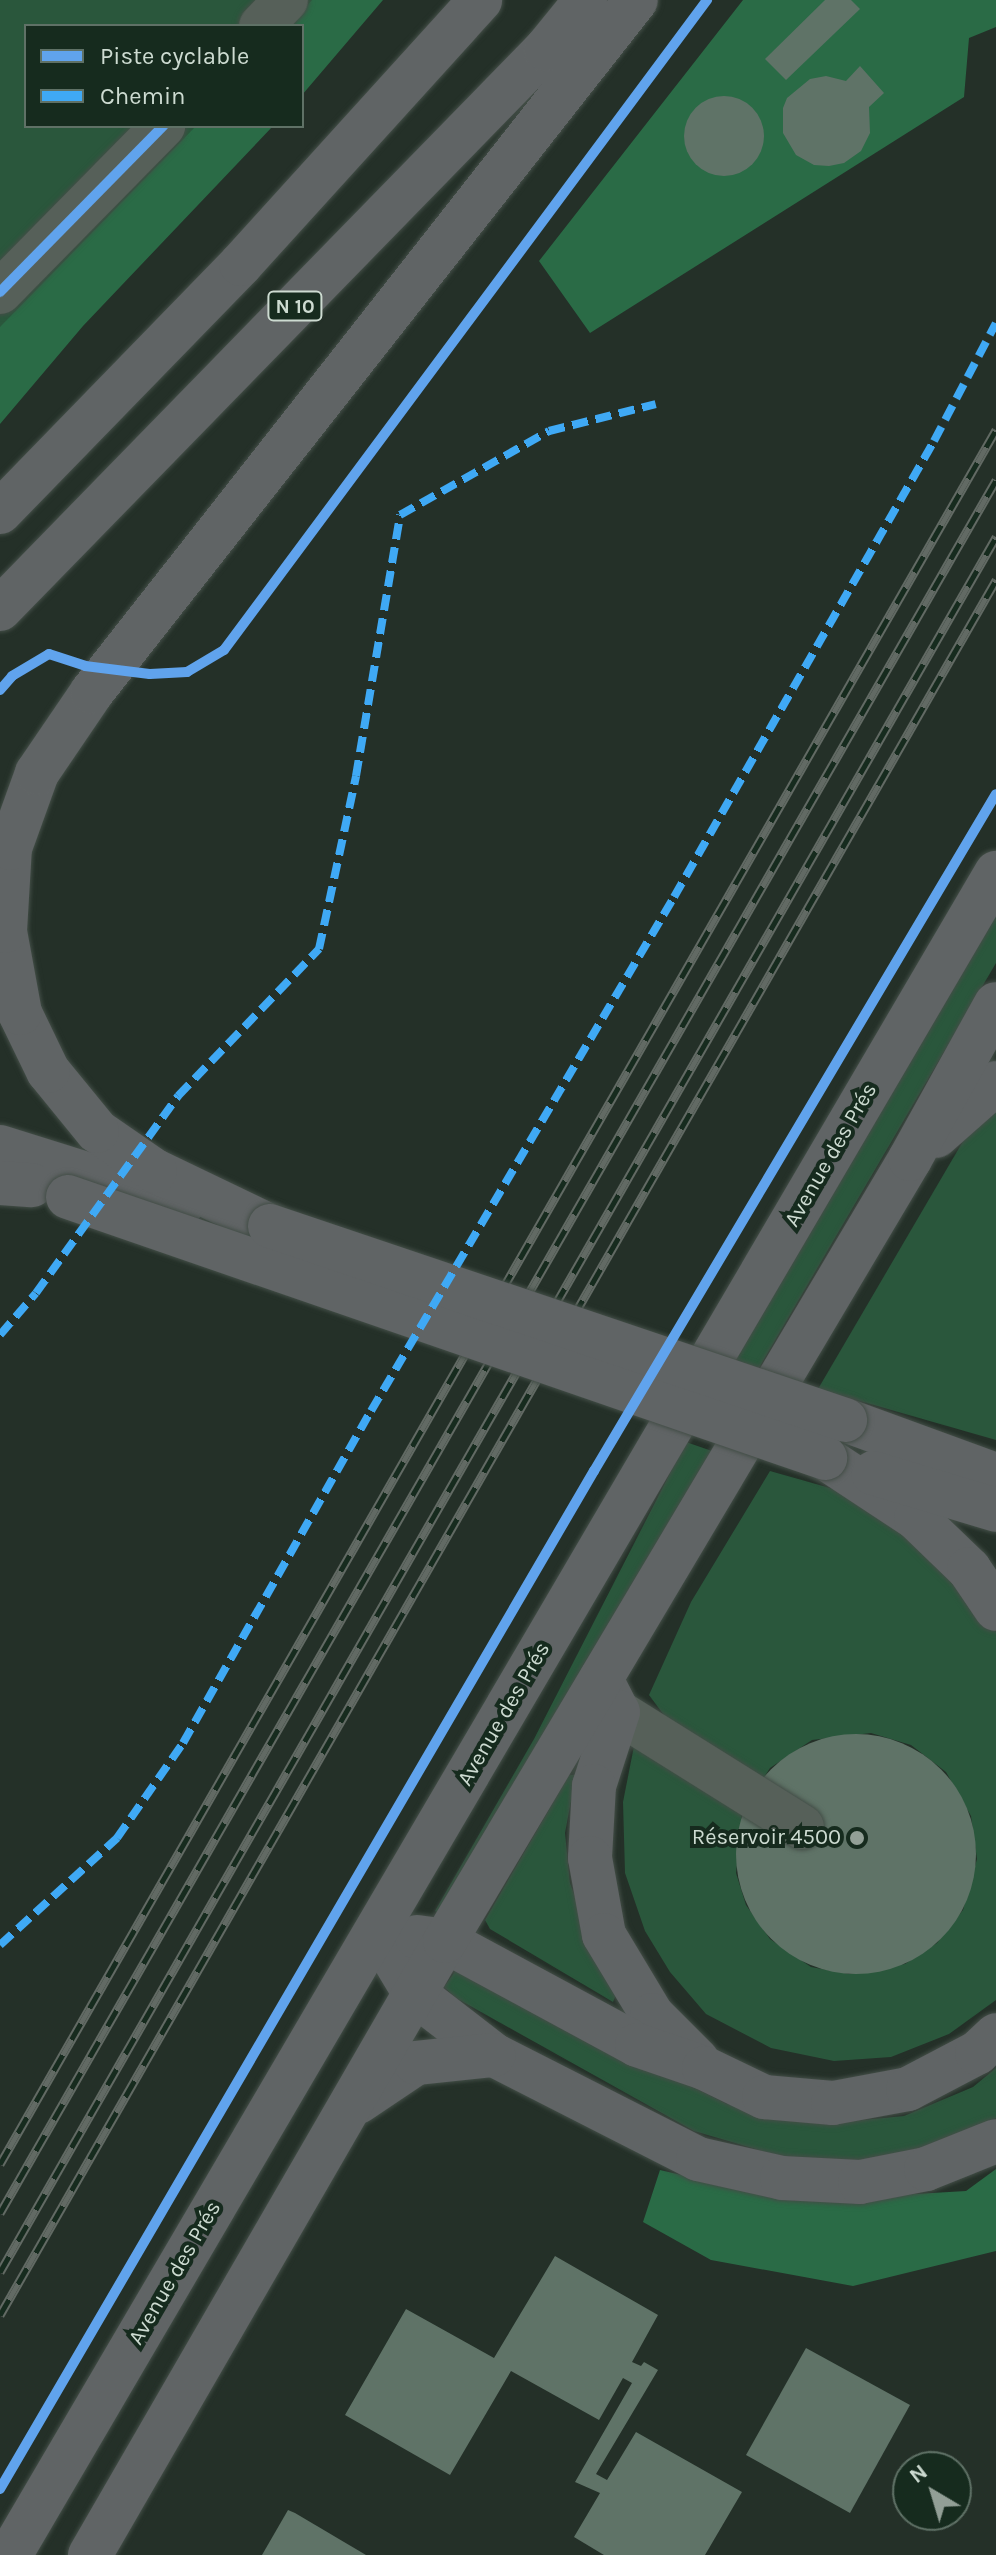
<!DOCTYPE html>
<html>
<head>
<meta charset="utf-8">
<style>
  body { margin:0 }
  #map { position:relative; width:996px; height:2555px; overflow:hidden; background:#243028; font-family:Karla,sans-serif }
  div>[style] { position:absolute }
  .green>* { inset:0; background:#2a573c }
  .forest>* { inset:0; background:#2a6b46 }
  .building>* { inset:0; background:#5f7367 }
  .round { border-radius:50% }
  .roads { filter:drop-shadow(0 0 2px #434e47) drop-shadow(0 0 2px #434e47) }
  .minor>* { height:44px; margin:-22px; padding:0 22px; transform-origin:22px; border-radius:22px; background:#566059 }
  .major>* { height:44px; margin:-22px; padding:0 22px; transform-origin:22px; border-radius:22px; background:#606465 }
  .rail>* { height:9px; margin-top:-4.5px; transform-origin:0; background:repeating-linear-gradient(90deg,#162b1e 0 18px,#626a64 0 36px); box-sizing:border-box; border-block:2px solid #626a64 }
  .bridges { filter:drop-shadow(0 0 2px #434e47) drop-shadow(0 0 2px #434e47) }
  .major-bridge>* { height:44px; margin:-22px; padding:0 22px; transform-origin:22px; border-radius:22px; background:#606465 }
  .quiet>* { height:8px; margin-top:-4px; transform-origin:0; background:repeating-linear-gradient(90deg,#3fa9f5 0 16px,transparent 0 24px) }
  .cycleway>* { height:10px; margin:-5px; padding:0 5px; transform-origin:5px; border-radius:5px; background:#60a3ed }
  .dots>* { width:22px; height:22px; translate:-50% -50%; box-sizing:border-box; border:4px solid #162b1e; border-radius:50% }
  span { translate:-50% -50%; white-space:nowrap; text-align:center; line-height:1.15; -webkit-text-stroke:8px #162b1e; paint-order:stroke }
  .shield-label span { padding:2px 6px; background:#162b1e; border:2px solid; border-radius:6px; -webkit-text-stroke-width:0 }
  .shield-label { font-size:20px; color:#cddbd1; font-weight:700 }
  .street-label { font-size:22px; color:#cddbd1 }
  .poi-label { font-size:22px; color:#cddbd1 }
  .right { translate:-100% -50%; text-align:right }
  .legend { position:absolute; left:24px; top:24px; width:280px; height:104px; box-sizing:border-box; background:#162b1e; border:2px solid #5f7166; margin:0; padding:10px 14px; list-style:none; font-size:24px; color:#cddbd1 }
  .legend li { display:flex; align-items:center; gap:16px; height:40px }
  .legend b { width:40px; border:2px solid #5f7166 }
  .north { position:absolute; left:892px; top:2451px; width:80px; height:80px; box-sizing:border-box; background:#162b1e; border:2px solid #5f7166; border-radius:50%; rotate:322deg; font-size:22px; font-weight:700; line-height:32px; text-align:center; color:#cddbd1 }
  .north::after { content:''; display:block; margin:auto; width:28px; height:36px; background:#929f96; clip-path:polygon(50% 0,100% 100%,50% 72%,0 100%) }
</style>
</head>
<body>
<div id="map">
  <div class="green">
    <div style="clip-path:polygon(0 0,368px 0,302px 26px,26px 26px,26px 126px,269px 126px,0 394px)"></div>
    <div style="clip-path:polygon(996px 915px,996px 963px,759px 1368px,729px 1358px)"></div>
    <div style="clip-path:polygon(996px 1106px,996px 1440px,818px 1389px,969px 1131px)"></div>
    <div style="clip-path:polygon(686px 1442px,712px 1451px,441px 1914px,435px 1911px,534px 1739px)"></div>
    <div style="clip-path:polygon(770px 1471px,844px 1492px,910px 1531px,979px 1606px,996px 1632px,996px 2000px,949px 2034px,891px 2057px,834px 2061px,771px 2048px,706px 2014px,670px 1972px,645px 1931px,625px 1873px,623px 1802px,636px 1736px,742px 1813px,736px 1873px,746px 1905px,770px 1939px,811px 1967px,849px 1974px,905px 1964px,937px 1943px,963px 1910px,977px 1859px,971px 1816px,946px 1772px,911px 1745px,871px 1733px,812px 1740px,770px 1768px,759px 1785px,669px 1722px,649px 1695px,691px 1602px)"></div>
    <div style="clip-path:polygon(569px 1775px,576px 1775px,565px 1833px,570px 1883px,590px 1938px,616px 1995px,613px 2002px,490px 1929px,485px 1920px)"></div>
    <div style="clip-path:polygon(456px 1970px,727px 2104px,820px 2124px,904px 2116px,973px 2087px,996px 2068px,996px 2118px,949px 2146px,855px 2165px,783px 2157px,694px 2131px,456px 1998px,444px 1987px)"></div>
  </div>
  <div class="forest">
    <div style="clip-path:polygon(312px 0,383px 0,302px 95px,302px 26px,289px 26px)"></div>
    <div style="clip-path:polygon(743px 0,996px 0,996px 27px,969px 38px,964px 97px,590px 333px,539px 261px)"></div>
    <div style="clip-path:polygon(196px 126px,273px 126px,83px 326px,0 424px,0 327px)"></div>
    <div style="clip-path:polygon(996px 2169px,996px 2251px,853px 2286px,711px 2260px,643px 2222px,660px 2170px,795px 2201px,966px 2191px)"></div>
  </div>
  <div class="building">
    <div style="clip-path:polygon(825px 0,851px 0,860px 9px,786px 80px,765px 59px)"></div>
    <div style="clip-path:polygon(860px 66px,884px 93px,869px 107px,870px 133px,861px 151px,844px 163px,829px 166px,814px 165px,796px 155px,783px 133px,783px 108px,787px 98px,810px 79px,826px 76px,846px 81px)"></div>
    <div class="round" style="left:684px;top:96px;width:80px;height:80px"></div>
    <div class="round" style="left:736px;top:1734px;width:240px;height:240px"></div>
    <div style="clip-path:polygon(555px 2256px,658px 2315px,632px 2362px,641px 2366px,644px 2362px,658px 2370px,596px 2474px,607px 2480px,636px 2432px,742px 2492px,705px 2555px,604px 2555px,574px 2537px,600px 2493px,575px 2482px,632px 2383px,623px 2378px,599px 2420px,511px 2371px,450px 2475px,345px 2415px,406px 2309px,494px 2358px)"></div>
    <div style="clip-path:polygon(806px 2348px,910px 2405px,850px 2513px,746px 2455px)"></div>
    <div style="clip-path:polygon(288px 2510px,295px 2513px,366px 2555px,262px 2555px)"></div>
  </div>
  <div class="roads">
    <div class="minor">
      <div style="left:261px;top:26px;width:36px;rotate:-46deg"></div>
      <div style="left:0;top:292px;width:233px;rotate:-45.5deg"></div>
      <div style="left:618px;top:1712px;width:217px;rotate:32deg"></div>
    </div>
    <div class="major">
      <div style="left:0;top:512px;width:346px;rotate:-45.8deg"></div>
      <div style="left:241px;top:264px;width:356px;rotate:-47.8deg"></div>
      <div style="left:0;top:609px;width:782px;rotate:-45.73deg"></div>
      <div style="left:546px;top:49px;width:63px;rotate:-50.8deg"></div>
      <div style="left:936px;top:1136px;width:80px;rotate:-41.5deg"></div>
      <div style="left:0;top:1147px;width:191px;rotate:17.4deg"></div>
      <div style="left:0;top:1183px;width:32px;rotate:4deg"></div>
      <div style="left:270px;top:1226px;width:127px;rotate:-154.4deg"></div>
      <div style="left:155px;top:1171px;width:70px;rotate:-145.4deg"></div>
      <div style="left:97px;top:1131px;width:77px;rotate:-129.2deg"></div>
      <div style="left:48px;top:1071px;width:64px;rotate:-115.8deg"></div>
      <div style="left:20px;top:1013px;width:83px;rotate:-100.4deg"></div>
      <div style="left:5px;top:931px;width:83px;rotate:-86.6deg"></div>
      <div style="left:10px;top:848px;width:80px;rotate:-70.2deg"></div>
      <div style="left:37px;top:773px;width:98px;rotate:-55.8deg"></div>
      <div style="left:92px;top:692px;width:880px;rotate:-51.83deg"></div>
      <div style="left:845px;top:1420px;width:161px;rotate:20deg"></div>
      <div style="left:825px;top:1458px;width:109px;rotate:33.4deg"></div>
      <div style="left:916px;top:1518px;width:74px;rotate:43.9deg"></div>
      <div style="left:969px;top:1569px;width:48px;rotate:56deg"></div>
      <div style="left:873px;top:1473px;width:128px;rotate:16.7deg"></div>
      <div style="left:601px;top:1679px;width:37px;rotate:63deg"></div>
      <div style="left:618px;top:1712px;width:78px;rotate:108deg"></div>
      <div style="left:594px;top:1786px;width:72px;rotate:93.2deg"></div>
      <div style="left:590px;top:1858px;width:78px;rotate:79.7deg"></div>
      <div style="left:604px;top:1935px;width:93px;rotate:59deg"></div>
      <div style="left:652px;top:2015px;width:64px;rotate:45deg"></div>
      <div style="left:377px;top:1931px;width:74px;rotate:58.9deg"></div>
      <div style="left:415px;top:1994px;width:100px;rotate:37.7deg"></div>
      <div style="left:494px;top:2055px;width:229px;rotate:27deg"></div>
      <div style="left:698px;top:2159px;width:86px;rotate:12.7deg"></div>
      <div style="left:782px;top:2178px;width:78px;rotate:2.9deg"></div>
      <div style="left:860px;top:2182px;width:67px;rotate:-11.1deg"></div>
      <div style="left:926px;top:2169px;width:75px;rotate:-21.8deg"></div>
      <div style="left:417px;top:1937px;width:28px;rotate:8deg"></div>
      <div style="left:445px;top:1941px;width:218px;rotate:28.4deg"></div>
      <div style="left:637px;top:2045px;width:71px;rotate:18.9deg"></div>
      <div style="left:704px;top:2068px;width:67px;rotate:25.8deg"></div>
      <div style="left:764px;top:2097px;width:69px;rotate:5deg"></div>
      <div style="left:833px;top:2103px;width:76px;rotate:-10.6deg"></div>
      <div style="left:908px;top:2089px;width:78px;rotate:-27.6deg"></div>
      <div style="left:977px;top:2053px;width:26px;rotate:-43deg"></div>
      <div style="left:358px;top:2102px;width:70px;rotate:-33.9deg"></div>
      <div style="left:416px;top:2063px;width:78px;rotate:-5.9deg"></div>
      <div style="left:10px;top:2555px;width:1950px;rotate:-59.62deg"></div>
      <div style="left:90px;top:2555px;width:709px;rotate:-59.96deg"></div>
      <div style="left:445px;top:1941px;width:910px;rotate:-59.26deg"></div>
      <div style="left:910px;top:1159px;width:177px;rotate:-61deg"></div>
    </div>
  </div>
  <div class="rail">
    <div style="left:0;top:2164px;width:2000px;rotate:-60.13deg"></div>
    <div style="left:0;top:2213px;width:1999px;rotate:-60.11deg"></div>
    <div style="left:0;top:2272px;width:2001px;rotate:-60.14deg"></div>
    <div style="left:0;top:2315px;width:2001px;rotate:-60.14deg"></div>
  </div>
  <div class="bridges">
    <div class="major-bridge">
      <div style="left:68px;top:1197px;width:801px;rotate:19.02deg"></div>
      <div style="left:270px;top:1226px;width:607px;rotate:18.64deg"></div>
    </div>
  </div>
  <div class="quiet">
    <div style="left:0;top:1335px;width:55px;rotate:-49.4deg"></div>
    <div style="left:36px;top:1293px;width:243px;rotate:-54.2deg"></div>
    <div style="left:178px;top:1096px;width:204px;rotate:-46.2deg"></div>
    <div style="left:319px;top:949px;width:177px;rotate:-77.9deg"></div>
    <div style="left:356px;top:776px;width:265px;rotate:-80.4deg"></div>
    <div style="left:400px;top:515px;width:171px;rotate:-29.4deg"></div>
    <div style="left:549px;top:431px;width:110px;rotate:-14.2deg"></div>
    <div style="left:0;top:1945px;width:159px;rotate:-42.4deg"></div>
    <div style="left:117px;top:1838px;width:116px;rotate:-55.2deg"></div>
    <div style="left:183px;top:1743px;width:382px;rotate:-60.5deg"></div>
    <div style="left:371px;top:1411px;width:597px;rotate:-59.48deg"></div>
    <div style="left:674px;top:897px;width:525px;rotate:-60.31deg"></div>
    <div style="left:934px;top:441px;width:133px;rotate:-62.3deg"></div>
  </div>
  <div class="cycleway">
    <div style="left:0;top:292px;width:233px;rotate:-45.5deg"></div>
    <div style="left:0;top:690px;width:18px;rotate:-49deg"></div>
    <div style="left:12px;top:676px;width:43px;rotate:-30.7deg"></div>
    <div style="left:49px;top:654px;width:38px;rotate:18deg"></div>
    <div style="left:85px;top:666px;width:65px;rotate:7deg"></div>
    <div style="left:150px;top:674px;width:37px;rotate:-3deg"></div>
    <div style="left:187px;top:672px;width:43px;rotate:-30.7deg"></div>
    <div style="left:224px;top:650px;width:810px;rotate:-53.38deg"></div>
    <div style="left:0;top:2489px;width:1179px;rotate:-59.74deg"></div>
    <div style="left:594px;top:1471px;width:787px;rotate:-59.3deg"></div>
  </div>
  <div class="dots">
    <div style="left:857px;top:1838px;background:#929f96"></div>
  </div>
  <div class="shield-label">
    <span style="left:295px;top:306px">N 10</span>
  </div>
  <div class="street-label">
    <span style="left:831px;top:1155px;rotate:-60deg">Avenue des Prés</span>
    <span style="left:504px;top:1714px;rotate:-60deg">Avenue des Prés</span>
    <span style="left:175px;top:2273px;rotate:-60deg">Avenue des Prés</span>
  </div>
  <div class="poi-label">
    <span class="right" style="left:841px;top:1838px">Réservoir 4500</span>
  </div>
  <ul class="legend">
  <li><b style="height:10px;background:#60a3ed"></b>Piste cyclable</li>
  <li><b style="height:10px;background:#3fa9f5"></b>Chemin</li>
  </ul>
  <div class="north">N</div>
</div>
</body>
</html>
